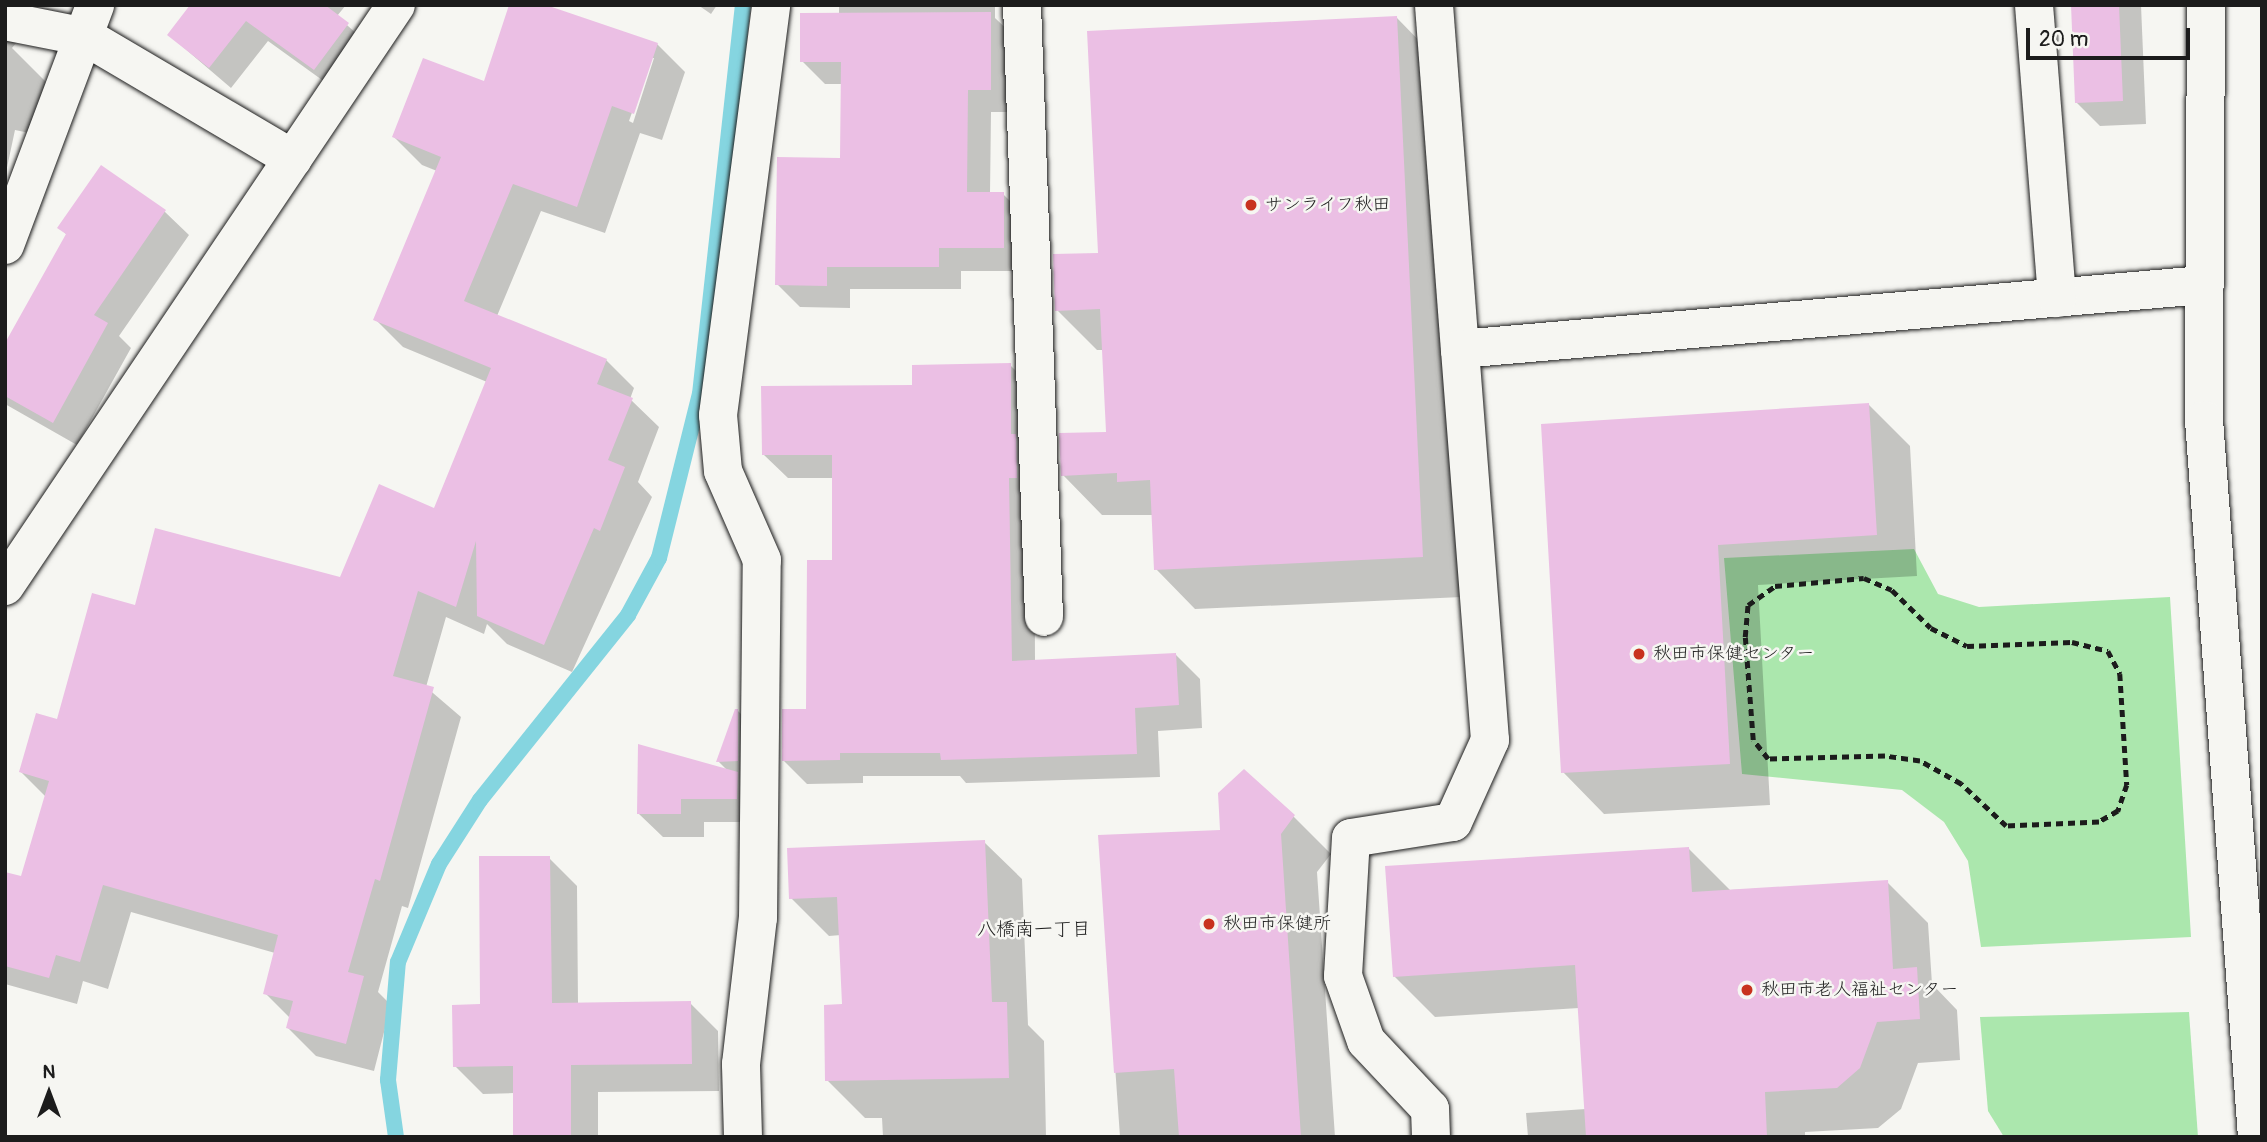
<!DOCTYPE html>
<html>
<head>
<meta charset="utf-8">
<style>
  body { margin:0 }
  #map { position:relative; width:2267px; height:1142px; overflow:hidden; background:#f6f6f2; font-family:Pangolin,"Klee One",sans-serif }
  div>[style] { position:absolute }
  .green>* { inset:0; background:#abe7ad }
  .shadow>* { inset:0; background:#0003 }
  .stream>* { height:16px; margin:-8px; padding:0 8px; transform-origin:8px; border-radius:8px; background:#85d5e0 }
  .building>* { inset:0; background:#ebbfe4 }
  .path>* { height:4.5px; margin-top:-2.25px; transform-origin:0; background:repeating-linear-gradient(90deg,#1c1c1c 0 7px,transparent 0 12px) }
  .roads { filter:drop-shadow(0 0 2px #1c1c1c) drop-shadow(0 0 2px #1c1c1c) }
  .minor>* { height:38px; margin:-19px; padding:0 19px; transform-origin:19px; border-radius:19px; background:#f6f6f2 }
  .dots>* { width:19px; height:19px; translate:-50% -50%; box-sizing:border-box; border:4px solid #f6f6f2; border-radius:50% }
  span { translate:-50% -50%; white-space:nowrap; text-align:center; line-height:1.15; -webkit-text-stroke:5px #f6f6f2; paint-order:stroke }
  .poi-label { font-size:18px; color:#1c1c1c }
  .left { translate:0 -50%; text-align:left }
  .neighbourhood-label { font-size:19px; color:#1c1c1c }
  .frame { position:absolute; inset:0; border:7px solid #1c1c1c; pointer-events:none }
  .north { position:absolute; left:14px; top:1058px; width:70px; height:70px; -webkit-text-stroke:5px #f6f6f2; paint-order:stroke; rotate:0deg; font-size:19px; font-weight:700; line-height:28px; text-align:center; color:#1c1c1c }
  .north::after { content:''; display:block; margin:auto; width:24px; height:32px; background:#1c1c1c; clip-path:polygon(50% 0,100% 100%,50% 72%,0 100%) }
  .scale { position:absolute; left:2026px; top:28px; width:164px; height:32px; box-sizing:border-box; border:4px solid #1c1c1c; border-top:0; padding-left:9px; font-size:21px; line-height:24px; white-space:nowrap; color:#1c1c1c; -webkit-text-stroke:5px #f6f6f2; paint-order:stroke }
</style>
</head>
<body>
<div id="map">
  <div class="green">
    <div style="clip-path:polygon(1914px 549px,1938px 594px,1979px 607px,2170px 597px,2191px 937px,1981px 947px,1968px 861px,1944px 822px,1902px 790px,1742px 774px,1724px 558px)"></div>
    <div style="clip-path:polygon(2189px 1012px,2198px 1137px,2004px 1137px,1988px 1111px,1980px 1017px)"></div>
  </div>
  <div class="shadow">
    <div style="clip-path:polygon(5px 5px,31px 5px,26px 31px,12px 48px,49px 85px,39px 135px,15px 130px,5px 177px)"></div>
    <div style="clip-path:polygon(192px 5px,346px 5px,337px 16px,369px 45px,336px 90px,268px 41px,231px 88px,169px 35px)"></div>
    <div style="clip-path:polygon(698px 5px,717px 5px,711px 14px)"></div>
    <div style="clip-path:polygon(839px 5px,995px 5px,995px 18px,1014px 36px,1014px 112px,991px 112px,990px 194px,1003px 194px,1026px 217px,1026px 271px,961px 271px,961px 289px,850px 289px,850px 308px,800px 307px,777px 284px,842px 159px,843px 84px,825px 84px,802px 61px,839px 14px)"></div>
    <div style="clip-path:polygon(2072px 5px,2141px 5px,2146px 124px,2100px 126px,2076px 102px)"></div>
    <div style="clip-path:polygon(1397px 18px,1436px 58px,1462px 597px,1195px 609px,1156px 569px,1153px 515px,1102px 515px,1063px 475px,1108px 434px,1104px 350px,1097px 350px,1057px 310px,1099px 255px)"></div>
    <div style="clip-path:polygon(evenodd,657px 44px,685px 72px,662px 140px,640px 133px,605px 233px,541px 211px,497px 316px,606px 360px,634px 388px,630px 399px,659px 427px,638px 482px,652px 497px,572px 672px,507px 644px,487px 624px,484px 634px,446px 617px,426px 687px,461px 717px,408px 908px,402px 906px,378px 992px,391px 1005px,374px 1071px,316px 1056px,288px 1028px,291px 1019px,265px 993px,275px 953px,131px 912px,108px 989px,83px 981px,77px 1004px,5px 984px,5px 873px,23px 878px,46px 797px,21px 772px,136px 607px,341px 579px,435px 510px,487px 382px,403px 347px,375px 319px,437px 171px,422px 165px,394px 137px,485px 84px,657px 44px,651px 58px,654px 58px,633px 123px,629px 121px,651px 58px)"></div>
    <div style="clip-path:polygon(101px 167px,165px 212px,189px 235px,119px 336px,131px 348px,77px 445px,5px 404px,5px 346px,67px 235px,59px 227px)"></div>
    <div style="clip-path:polygon(1010px 365px,1034px 389px,1035px 662px,1176px 655px,1200px 679px,1202px 728px,1158px 731px,1160px 777px,966px 783px,960px 776px,863px 776px,863px 783px,807px 784px,783px 760px,808px 711px,834px 562px,834px 478px,788px 478px,764px 455px,914px 387px)"></div>
    <div style="clip-path:polygon(1869px 405px,1910px 446px,1917px 576px,1758px 585px,1770px 805px,1604px 814px,1563px 772px,1543px 426px)"></div>
    <div style="clip-path:polygon(738px 711px,762px 735px,761px 822px,704px 822px,704px 837px,663px 837px,639px 814px,728px 771px,718px 761px)"></div>
    <div style="clip-path:polygon(1293px 816px,1331px 854px,1317px 872px,1335px 1137px,1120px 1137px,1099px 837px,1222px 832px)"></div>
    <div style="clip-path:polygon(984px 842px,1022px 879px,1028px 1025px,1044px 1041px,1046px 1137px,883px 1137px,882px 1118px,865px 1118px,827px 1080px,844px 1006px,841px 935px,829px 936px,791px 898px)"></div>
    <div style="clip-path:polygon(1689px 849px,1730px 890px,1887px 882px,1928px 923px,1932px 984px,1957px 1010px,1960px 1060px,1918px 1063px,1901px 1109px,1878px 1128px,1805px 1132px,1805px 1137px,1528px 1137px,1526px 1113px,1586px 1109px,1579px 1008px,1435px 1017px,1394px 976px)"></div>
    <div style="clip-path:polygon(549px 858px,577px 886px,578px 1004px,690px 1003px,718px 1031px,719px 1091px,598px 1092px,598px 1137px,515px 1137px,514px 1093px,483px 1094px,455px 1066px)"></div>
  </div>
  <div class="stream">
    <div style="left:396px;top:1137px;width:58px;rotate:-98deg"></div>
    <div style="left:388px;top:1080px;width:118px;rotate:-85.2deg"></div>
    <div style="left:398px;top:962px;width:106px;rotate:-67.3deg"></div>
    <div style="left:439px;top:864px;width:76px;rotate:-57.4deg"></div>
    <div style="left:480px;top:800px;width:237px;rotate:-51.3deg"></div>
    <div style="left:628px;top:615px;width:65px;rotate:-61.5deg"></div>
    <div style="left:659px;top:558px;width:169px;rotate:-76deg"></div>
    <div style="left:700px;top:394px;width:391px;rotate:-83.7deg"></div>
  </div>
  <div class="building">
    <div style="clip-path:polygon(190px 5px,325px 5px,349px 23px,314px 70px,246px 21px,209px 68px,167px 35px)"></div>
    <div style="clip-path:polygon(509px 5px,546px 5px,658px 43px,634px 114px,612px 106px,577px 207px,513px 184px,464px 301px,607px 359px,597px 384px,633px 398px,608px 460px,625px 467px,600px 531px,594px 528px,544px 645px,477px 616px,476px 541px,456px 607px,418px 591px,393px 676px,434px 687px,380px 881px,375px 879px,348px 972px,364px 976px,346px 1044px,286px 1028px,293px 1001px,263px 994px,278px 935px,103px 885px,80px 962px,56px 955px,49px 978px,5px 966px,5px 872px,21px 876px,49px 781px,19px 772px,36px 713px,57px 719px,92px 593px,135px 605px,155px 528px,340px 577px,379px 484px,434px 508px,491px 368px,373px 320px,441px 157px,392px 137px,423px 58px,484px 81px)"></div>
    <div style="clip-path:polygon(2071px 5px,2119px 5px,2123px 101px,2075px 103px)"></div>
    <div style="clip-path:polygon(991px 12px,991px 90px,968px 90px,967px 192px,1004px 192px,1004px 248px,939px 248px,939px 267px,827px 267px,827px 286px,775px 285px,777px 157px,840px 158px,841px 62px,800px 62px,800px 13px)"></div>
    <div style="clip-path:polygon(1397px 16px,1423px 557px,1154px 570px,1150px 480px,1117px 482px,1117px 473px,1061px 476px,1059px 433px,1106px 432px,1100px 309px,1055px 311px,1053px 254px,1098px 253px,1087px 31px)"></div>
    <div style="clip-path:polygon(101px 165px,166px 210px,94px 315px,108px 323px,53px 423px,5px 396px,5px 343px,66px 234px,57px 228px)"></div>
    <div style="clip-path:polygon(1011px 363px,1011px 434px,1016px 434px,1017px 478px,1009px 478px,1012px 661px,1176px 653px,1179px 705px,1135px 708px,1137px 754px,941px 760px,940px 753px,840px 753px,840px 760px,782px 761px,782px 709px,806px 709px,807px 560px,832px 560px,832px 455px,762px 455px,761px 386px,912px 385px,912px 365px)"></div>
    <div style="clip-path:polygon(1869px 403px,1877px 535px,1718px 545px,1730px 764px,1561px 773px,1541px 424px)"></div>
    <div style="clip-path:polygon(735px 709px,738px 709px,738px 761px,716px 762px)"></div>
    <div style="clip-path:polygon(638px 744px,738px 772px,737px 799px,681px 799px,681px 814px,637px 814px)"></div>
    <div style="clip-path:polygon(1244px 769px,1295px 815px,1281px 834px,1301px 1137px,1179px 1137px,1174px 1069px,1114px 1073px,1098px 835px,1220px 830px,1218px 793px)"></div>
    <div style="clip-path:polygon(985px 840px,992px 1002px,1007px 1002px,1009px 1078px,825px 1081px,824px 1005px,842px 1004px,837px 897px,789px 899px,787px 848px)"></div>
    <div style="clip-path:polygon(1689px 847px,1692px 892px,1888px 880px,1893px 969px,1917px 967px,1920px 1019px,1877px 1022px,1860px 1068px,1837px 1088px,1765px 1092px,1767px 1137px,1586px 1137px,1575px 965px,1393px 977px,1385px 866px)"></div>
    <div style="clip-path:polygon(479px 856px,550px 856px,552px 1003px,691px 1001px,692px 1064px,571px 1065px,571px 1137px,513px 1137px,513px 1066px,453px 1067px,452px 1005px,480px 1004px)"></div>
  </div>
  <div class="path">
    <div style="left:1864px;top:578px;width:30px;rotate:23deg"></div>
    <div style="left:1892px;top:590px;width:54px;rotate:44.3deg"></div>
    <div style="left:1931px;top:628px;width:40px;rotate:26.6deg"></div>
    <div style="left:1967px;top:646px;width:105px;rotate:-2.2deg"></div>
    <div style="left:2072px;top:642px;width:37px;rotate:14deg"></div>
    <div style="left:2108px;top:651px;width:26px;rotate:62deg"></div>
    <div style="left:2120px;top:674px;width:111px;rotate:86.4deg"></div>
    <div style="left:2127px;top:785px;width:28px;rotate:109deg"></div>
    <div style="left:2118px;top:811px;width:22px;rotate:150deg"></div>
    <div style="left:2099px;top:822px;width:93px;rotate:177.5deg"></div>
    <div style="left:2006px;top:826px;width:62px;rotate:-137deg"></div>
    <div style="left:1961px;top:784px;width:47px;rotate:-150.7deg"></div>
    <div style="left:1920px;top:761px;width:35px;rotate:-172deg"></div>
    <div style="left:1885px;top:756px;width:117px;rotate:178.5deg"></div>
    <div style="left:1768px;top:759px;width:24px;rotate:-128deg"></div>
    <div style="left:1753px;top:740px;width:103px;rotate:-94.4deg"></div>
    <div style="left:1745px;top:637px;width:32px;rotate:-85deg"></div>
    <div style="left:1748px;top:605px;width:33px;rotate:-35deg"></div>
    <div style="left:1775px;top:586px;width:89px;rotate:-5.1deg"></div>
  </div>
  <div class="roads">
    <div class="minor">
      <div style="left:1022px;top:5px;width:612px;rotate:87.94deg"></div>
      <div style="left:1434px;top:5px;width:345px;rotate:85.7deg"></div>
      <div style="left:1460px;top:349px;width:747px;rotate:-4.92deg"></div>
      <div style="left:2034px;top:5px;width:294px;rotate:85.5deg"></div>
      <div style="left:2206px;top:5px;width:415px;rotate:90.3deg"></div>
      <div style="left:2204px;top:420px;width:719px;rotate:85.77deg"></div>
      <div style="left:5px;top:21px;width:83px;rotate:11.2deg"></div>
      <div style="left:86px;top:37px;width:240px;rotate:30.5deg"></div>
      <div style="left:5px;top:245px;width:256px;rotate:-69.4deg"></div>
      <div style="left:5px;top:586px;width:700px;rotate:-56.06deg"></div>
      <div style="left:743px;top:1137px;width:73px;rotate:-91.6deg"></div>
      <div style="left:741px;top:1064px;width:147px;rotate:-83.4deg"></div>
      <div style="left:758px;top:918px;width:358px;rotate:-89.4deg"></div>
      <div style="left:762px;top:560px;width:97px;rotate:-113.7deg"></div>
      <div style="left:723px;top:471px;width:56px;rotate:-95.1deg"></div>
      <div style="left:718px;top:415px;width:413px;rotate:-82.6deg"></div>
      <div style="left:1431px;top:1137px;width:28px;rotate:-92deg"></div>
      <div style="left:1430px;top:1109px;width:93px;rotate:-133.3deg"></div>
      <div style="left:1366px;top:1041px;width:69px;rotate:-109.5deg"></div>
      <div style="left:1343px;top:976px;width:138px;rotate:-86.7deg"></div>
      <div style="left:1351px;top:838px;width:103px;rotate:-8.9deg"></div>
      <div style="left:1453px;top:822px;width:90px;rotate:-65.7deg"></div>
      <div style="left:1490px;top:740px;width:392px;rotate:-94.4deg"></div>
    </div>
  </div>
  <div class="dots">
    <div style="left:1251px;top:205px;background:#c8321e"></div>
    <div style="left:1639px;top:654px;background:#c8321e"></div>
    <div style="left:1209px;top:924px;background:#c8321e"></div>
    <div style="left:1747px;top:990px;background:#c8321e"></div>
  </div>
  <div class="poi-label">
    <span class="left" style="left:1265px;top:205px">サンライフ秋田</span>
    <span class="left" style="left:1653px;top:654px">秋田市保健センター</span>
    <span class="left" style="left:1223px;top:924px">秋田市保健所</span>
    <span class="left" style="left:1761px;top:990px">秋田市老人福祉センター</span>
  </div>
  <div class="neighbourhood-label">
    <span style="left:1034px;top:930px">八橋南一丁目</span>
  </div>
  <div class="frame"></div>
  <div class="north">N</div>
  <div class="scale">20 m</div>
</div>
</body>
</html>
